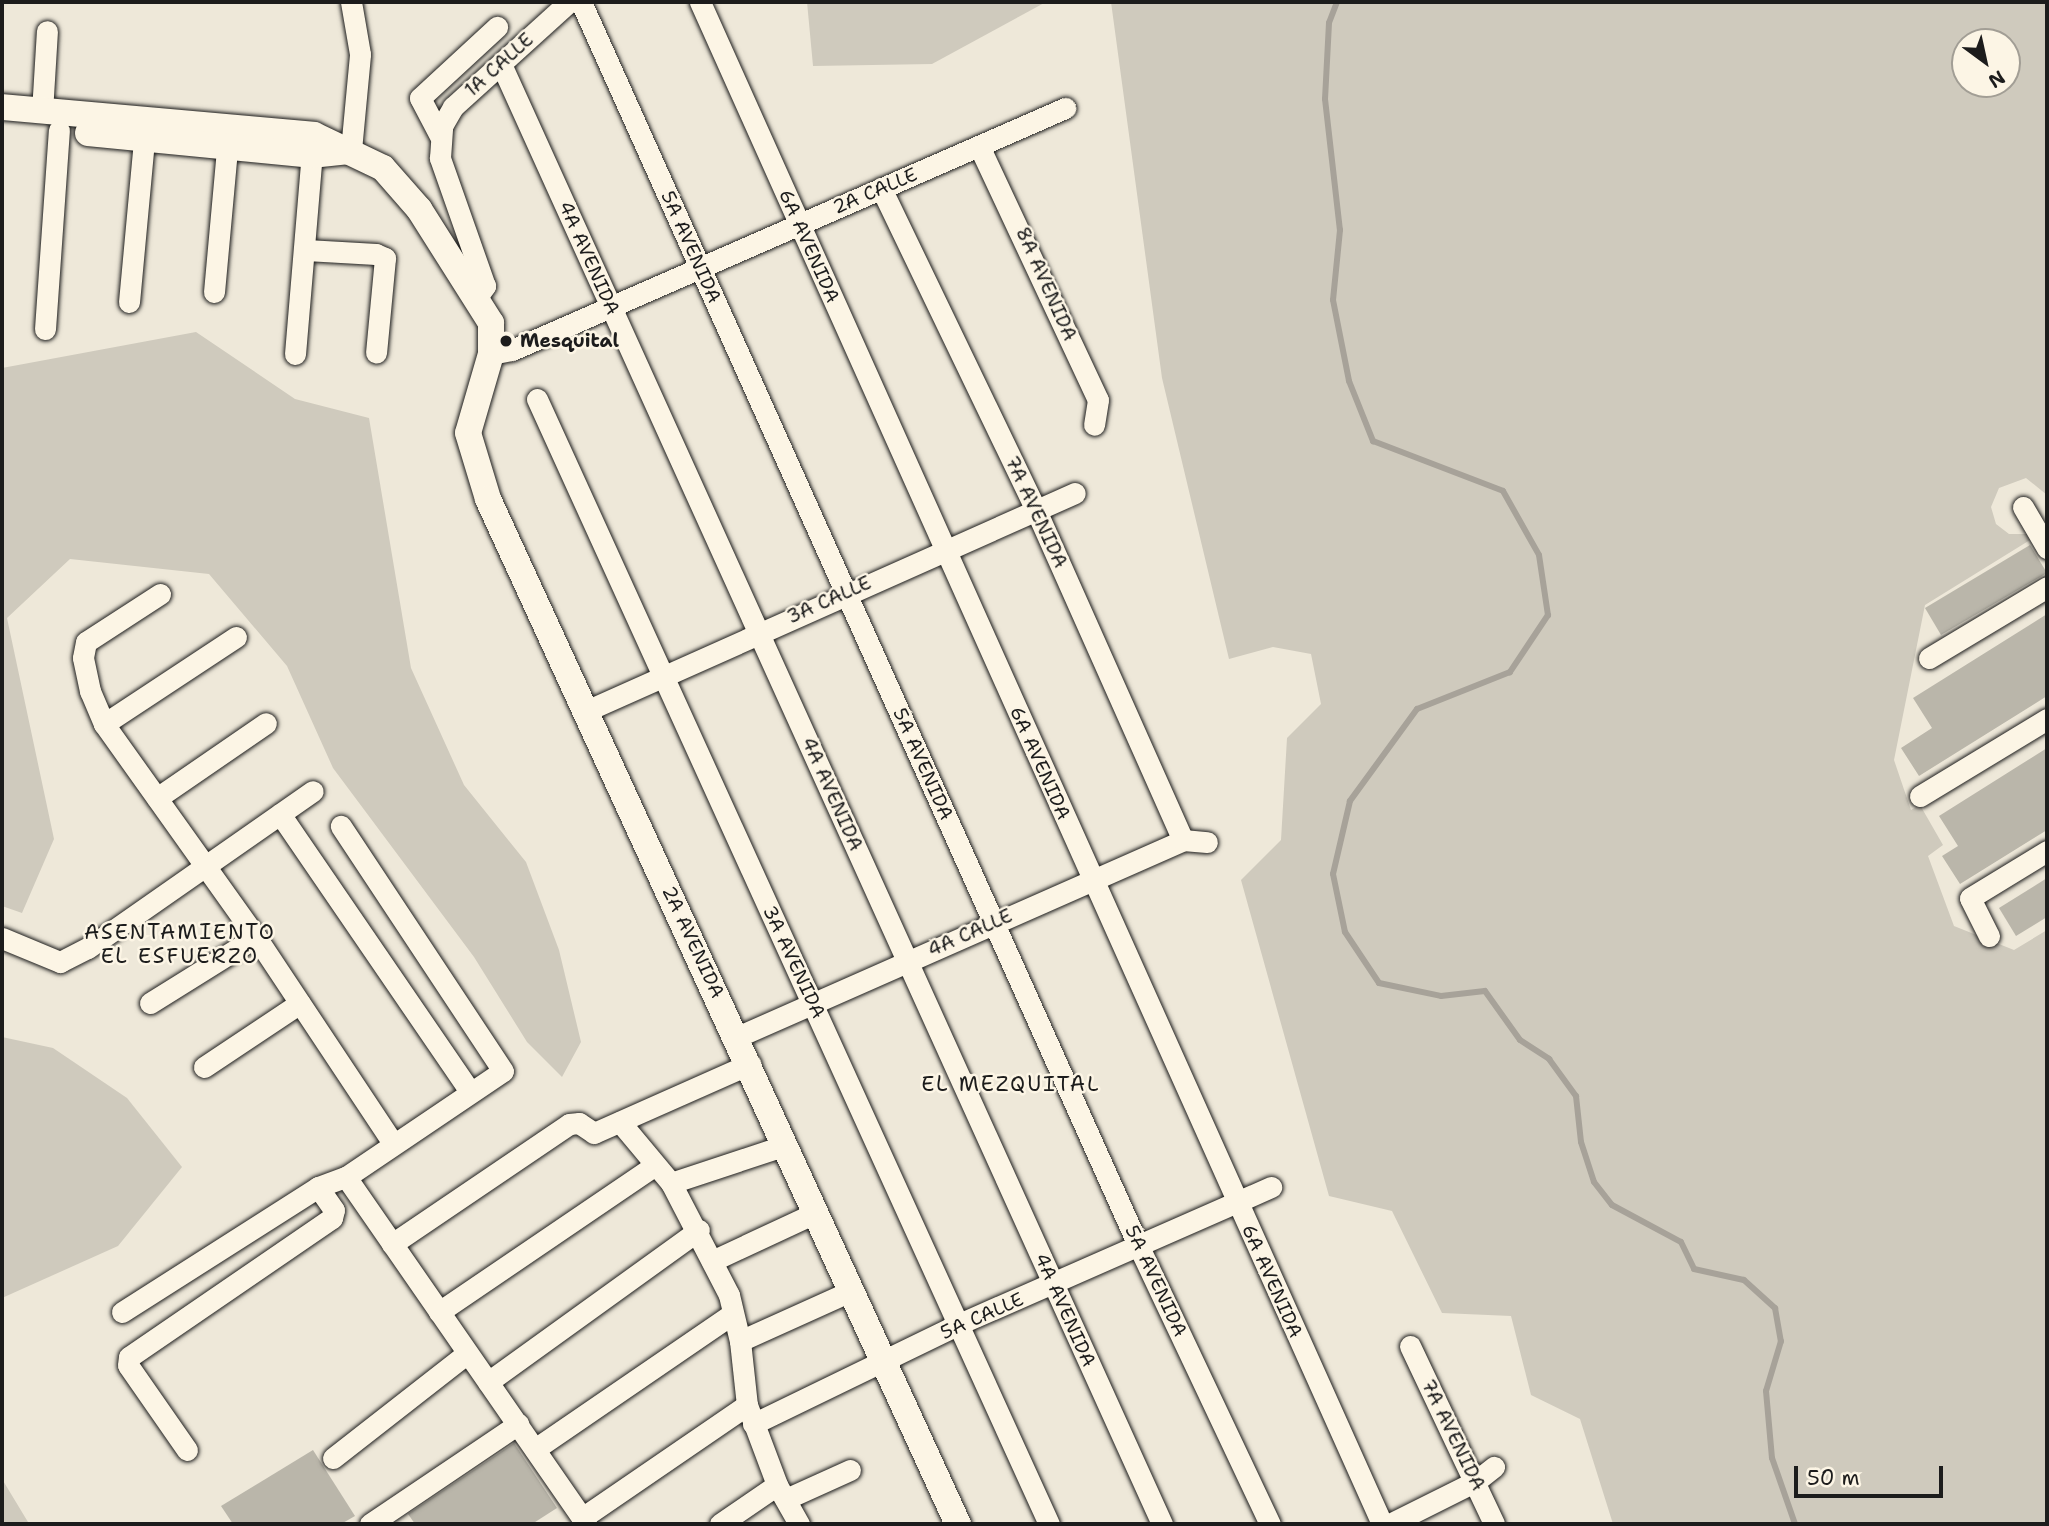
<!DOCTYPE html>
<html>
<head>
<meta charset="utf-8">
<style>
  body { margin:0 }
  #map { position:relative; width:2049px; height:1526px; overflow:hidden; background:#eee8d9; font-family:"Shantell Sans",sans-serif }
  div>[style] { position:absolute }
  .green>* { inset:0; background:#cfcabd }
  .stream>* { height:6px; margin:-3px; padding:0 3px; transform-origin:3px; border-radius:3px; background:#a7a299 }
  .building>* { inset:0; background:#bab6aa }
  .roads { filter:drop-shadow(0 0 2px #1c1c1c) drop-shadow(0 0 2px #1c1c1c) }
  .minor>* { height:21px; margin:-10.5px; padding:0 10.5px; transform-origin:10.5px; border-radius:10.5px; background:#fcf5e5 }
  .major>* { height:26px; margin:-13px; padding:0 13px; transform-origin:13px; border-radius:13px; background:#fcf5e5 }
  .dots>* { width:19px; height:19px; translate:-50% -50%; box-sizing:border-box; border:4px solid #fcf5e5; border-radius:50% }
  span { translate:-50% -50%; white-space:nowrap; text-align:center; line-height:1.15; -webkit-text-stroke:5px #fcf5e5; paint-order:stroke }
  .street-label { font-size:19px; color:#1c1c1c }
  .poi-label { font-size:19px; color:#1c1c1c; font-weight:700 }
  .left { translate:0 -50%; text-align:left }
  .neighbourhood-label { font-size:21px; color:#1c1c1c; letter-spacing:2px }
  .frame { position:absolute; inset:0; border:4px solid #1c1c1c; pointer-events:none }
  .north { position:absolute; left:1951px; top:28px; width:70px; height:70px; box-sizing:border-box; background:#fcf5e5; border:2px solid #a29e95; border-radius:50%; rotate:147deg; font-size:19px; font-weight:700; line-height:28px; text-align:center; color:#1c1c1c }
  .north::after { content:''; display:block; margin:auto; width:24px; height:32px; background:#1c1c1c; clip-path:polygon(50% 0,100% 100%,50% 72%,0 100%) }
  .scale { position:absolute; left:1794px; top:1466px; width:149px; height:32px; box-sizing:border-box; border:4px solid #1c1c1c; border-top:0; padding-left:9px; font-size:21px; line-height:24px; white-space:nowrap; color:#1c1c1c; -webkit-text-stroke:5px #fcf5e5; paint-order:stroke }
</style>
</head>
<body>
<div id="map">
  <div class="green">
    <div style="clip-path:polygon(807px 2px,1046px 2px,932px 64px,813px 66px)"></div>
    <div style="clip-path:polygon(evenodd,1111px 2px,2047px 2px,2047px 495px,2026px 478px,1999px 488px,1991px 507px,1996px 524px,2009px 534px,2027px 534px,2030px 540px,1925px 605px,1894px 760px,1911px 810px,1920px 805px,1943px 845px,1928px 856px,1954px 926px,2014px 950px,2047px 930px,2047px 1524px,1613px 1524px,1580px 1419px,1531px 1395px,1511px 1316px,1442px 1313px,1392px 1211px,1329px 1196px,1241px 880px,1281px 840px,1287px 738px,1321px 704px,1311px 654px,1273px 647px,1229px 659px,1162px 378px,1111px 2px,1965px 42px,2007px 42px,2007px 84px,1965px 84px,1965px 42px)"></div>
    <div style="clip-path:polygon(196px 332px,295px 399px,369px 418px,411px 668px,464px 785px,526px 862px,559px 950px,581px 1042px,562px 1077px,527px 1042px,474px 957px,333px 768px,287px 666px,209px 574px,70px 559px,7px 618px,54px 839px,22px 913px,2px 906px,2px 368px)"></div>
    <div style="clip-path:polygon(2px 1037px,53px 1048px,127px 1098px,182px 1167px,118px 1246px,2px 1298px)"></div>
    <div style="clip-path:polygon(2px 1479px,28px 1522px,32px 1524px,2px 1524px)"></div>
  </div>
  <div class="stream">
    <div style="left:1337px;top:2px;width:22px;rotate:111deg"></div>
    <div style="left:1329px;top:23px;width:76px;rotate:93deg"></div>
    <div style="left:1325px;top:99px;width:132px;rotate:83.5deg"></div>
    <div style="left:1340px;top:230px;width:70px;rotate:95.7deg"></div>
    <div style="left:1333px;top:300px;width:83px;rotate:78.8deg"></div>
    <div style="left:1349px;top:381px;width:65px;rotate:68.2deg"></div>
    <div style="left:1373px;top:441px;width:139px;rotate:21deg"></div>
    <div style="left:1503px;top:491px;width:73px;rotate:60.6deg"></div>
    <div style="left:1539px;top:555px;width:61px;rotate:81.5deg"></div>
    <div style="left:1548px;top:615px;width:69px;rotate:123.7deg"></div>
    <div style="left:1510px;top:672px;width:100px;rotate:158.3deg"></div>
    <div style="left:1417px;top:709px;width:114px;rotate:126.1deg"></div>
    <div style="left:1350px;top:801px;width:75px;rotate:103.1deg"></div>
    <div style="left:1333px;top:874px;width:59px;rotate:78.3deg"></div>
    <div style="left:1345px;top:932px;width:61px;rotate:56.3deg"></div>
    <div style="left:1379px;top:983px;width:63px;rotate:11.8deg"></div>
    <div style="left:1441px;top:996px;width:44px;rotate:-6.5deg"></div>
    <div style="left:1485px;top:991px;width:60px;rotate:54.5deg"></div>
    <div style="left:1520px;top:1040px;width:35px;rotate:33deg"></div>
    <div style="left:1549px;top:1059px;width:46px;rotate:53.9deg"></div>
    <div style="left:1576px;top:1096px;width:46px;rotate:83.8deg"></div>
    <div style="left:1581px;top:1142px;width:42px;rotate:72deg"></div>
    <div style="left:1594px;top:1182px;width:29px;rotate:52deg"></div>
    <div style="left:1612px;top:1205px;width:78px;rotate:28.2deg"></div>
    <div style="left:1681px;top:1242px;width:30px;rotate:64deg"></div>
    <div style="left:1694px;top:1269px;width:51px;rotate:12.4deg"></div>
    <div style="left:1744px;top:1280px;width:42px;rotate:42.1deg"></div>
    <div style="left:1775px;top:1308px;width:34px;rotate:80deg"></div>
    <div style="left:1781px;top:1341px;width:52px;rotate:106.7deg"></div>
    <div style="left:1766px;top:1391px;width:67px;rotate:84.9deg"></div>
    <div style="left:1772px;top:1458px;width:70px;rotate:70.8deg"></div>
  </div>
  <div class="building">
    <div style="clip-path:polygon(2030px 545px,2047px 573px,1941px 635px,1925px 608px)"></div>
    <div style="clip-path:polygon(2047px 614px,2047px 696px,1919px 776px,1901px 748px,1932px 728px,1913px 698px)"></div>
    <div style="clip-path:polygon(2047px 748px,2047px 830px,1960px 884px,1942px 856px,1958px 846px,1939px 816px)"></div>
    <div style="clip-path:polygon(2047px 878px,2047px 917px,2016px 936px,1999px 908px)"></div>
    <div style="clip-path:polygon(514px 1443px,557px 1508px,532px 1524px,415px 1524px,408px 1514px)"></div>
    <div style="clip-path:polygon(313px 1450px,355px 1516px,341px 1524px,233px 1524px,221px 1506px)"></div>
  </div>
  <div class="roads">
    <div class="minor">
      <div style="left:581px;top:2px;width:1364px;rotate:65.86deg"></div>
      <div style="left:1139px;top:1247px;width:306px;rotate:64.7deg"></div>
      <div style="left:700px;top:2px;width:1668px;rotate:65.86deg"></div>
      <div style="left:501px;top:64px;width:1603px;rotate:65.64deg"></div>
      <div style="left:42px;top:112px;width:81px;rotate:-86.5deg"></div>
      <div style="left:440px;top:136px;width:43px;rotate:-117.8deg"></div>
      <div style="left:420px;top:98px;width:105px;rotate:-42.7deg"></div>
      <div style="left:979px;top:146px;width:280px;rotate:64.9deg"></div>
      <div style="left:1098px;top:400px;width:25px;rotate:99deg"></div>
      <div style="left:351px;top:150px;width:96px;rotate:-84.6deg"></div>
      <div style="left:360px;top:54px;width:53px;rotate:-99.8deg"></div>
      <div style="left:881px;top:188px;width:355px;rotate:64.3deg"></div>
      <div style="left:1035px;top:508px;width:363px;rotate:66deg"></div>
      <div style="left:306px;top:250px;width:70px;rotate:3.3deg"></div>
      <div style="left:376px;top:254px;width:10px;rotate:24deg"></div>
      <div style="left:385px;top:258px;width:95px;rotate:95.4deg"></div>
      <div style="left:214px;top:292px;width:145px;rotate:-84.8deg"></div>
      <div style="left:477px;top:297px;width:14px;rotate:-54deg"></div>
      <div style="left:485px;top:286px;width:136px;rotate:-109.4deg"></div>
      <div style="left:440px;top:158px;width:32px;rotate:-86deg"></div>
      <div style="left:442px;top:126px;width:22px;rotate:-60deg"></div>
      <div style="left:453px;top:107px;width:156px;rotate:-42.2deg"></div>
      <div style="left:129px;top:302px;width:164px;rotate:-84.7deg"></div>
      <div style="left:45px;top:329px;width:199px;rotate:-86deg"></div>
      <div style="left:295px;top:354px;width:215px;rotate:-85.2deg"></div>
      <div style="left:491px;top:354px;width:21px;rotate:-11deg"></div>
      <div style="left:512px;top:350px;width:604px;rotate:-23.63deg"></div>
      <div style="left:537px;top:399px;width:1236px;rotate:65.53deg"></div>
      <div style="left:2023px;top:507px;width:48px;rotate:59.7deg"></div>
      <div style="left:160px;top:594px;width:88px;rotate:147deg"></div>
      <div style="left:86px;top:642px;width:16px;rotate:101deg"></div>
      <div style="left:83px;top:658px;width:34px;rotate:78deg"></div>
      <div style="left:90px;top:691px;width:36px;rotate:67deg"></div>
      <div style="left:104px;top:724px;width:262px;rotate:54.5deg"></div>
      <div style="left:256px;top:937px;width:247px;rotate:56.4deg"></div>
      <div style="left:1929px;top:658px;width:138px;rotate:-31deg"></div>
      <div style="left:586px;top:711px;width:535px;rotate:-24.03deg"></div>
      <div style="left:104px;top:724px;width:158px;rotate:-33.4deg"></div>
      <div style="left:1920px;top:796px;width:149px;rotate:-31.2deg"></div>
      <div style="left:157px;top:798px;width:132px;rotate:-34.5deg"></div>
      <div style="left:280px;top:814px;width:337px;rotate:55.6deg"></div>
      <div style="left:1989px;top:936px;width:42px;rotate:-116.6deg"></div>
      <div style="left:1970px;top:898px;width:90px;rotate:-31.4deg"></div>
      <div style="left:2px;top:938px;width:63px;rotate:22.5deg"></div>
      <div style="left:60px;top:962px;width:31px;rotate:-27deg"></div>
      <div style="left:88px;top:948px;width:274px;rotate:-34.9deg"></div>
      <div style="left:150px;top:1003px;width:125px;rotate:-31.9deg"></div>
      <div style="left:737px;top:1037px;width:488px;rotate:-23.8deg"></div>
      <div style="left:1183px;top:840px;width:24px;rotate:5deg"></div>
      <div style="left:204px;top:1067px;width:115px;rotate:-33.7deg"></div>
      <div style="left:620px;top:1122px;width:80px;rotate:50.1deg"></div>
      <div style="left:671px;top:1183px;width:126px;rotate:62.6deg"></div>
      <div style="left:729px;top:1295px;width:47px;rotate:76.6deg"></div>
      <div style="left:740px;top:1341px;width:64px;rotate:83.8deg"></div>
      <div style="left:747px;top:1405px;width:85px;rotate:69.4deg"></div>
      <div style="left:777px;top:1485px;width:45px;rotate:60.6deg"></div>
      <div style="left:346px;top:1177px;width:422px;rotate:55.3deg"></div>
      <div style="left:671px;top:1183px;width:121px;rotate:-18.3deg"></div>
      <div style="left:392px;top:1244px;width:214px;rotate:-34.1deg"></div>
      <div style="left:569px;top:1124px;width:10px;rotate:-6deg"></div>
      <div style="left:579px;top:1123px;width:18px;rotate:34deg"></div>
      <div style="left:594px;top:1133px;width:171px;rotate:-23.9deg"></div>
      <div style="left:712px;top:1261px;width:116px;rotate:-25deg"></div>
      <div style="left:122px;top:1312px;width:232px;rotate:-32.5deg"></div>
      <div style="left:318px;top:1187px;width:30px;rotate:-20deg"></div>
      <div style="left:346px;top:1177px;width:189px;rotate:-34deg"></div>
      <div style="left:503px;top:1071px;width:294px;rotate:-123.5deg"></div>
      <div style="left:439px;top:1312px;width:260px;rotate:-34.2deg"></div>
      <div style="left:740px;top:1341px;width:124px;rotate:-24.3deg"></div>
      <div style="left:1410px;top:1346px;width:197px;rotate:64.7deg"></div>
      <div style="left:488px;top:1382px;width:260px;rotate:-35.8deg"></div>
      <div style="left:753px;top:1424px;width:229px;rotate:-25.9deg"></div>
      <div style="left:959px;top:1324px;width:341px;rotate:-23.7deg"></div>
      <div style="left:535px;top:1449px;width:239px;rotate:-34.4deg"></div>
      <div style="left:187px;top:1450px;width:103px;rotate:-124.8deg"></div>
      <div style="left:128px;top:1365px;width:8px;rotate:-83deg"></div>
      <div style="left:129px;top:1357px;width:246px;rotate:-34.4deg"></div>
      <div style="left:332px;top:1218px;width:8px;rotate:-76deg"></div>
      <div style="left:334px;top:1210px;width:28px;rotate:-125deg"></div>
      <div style="left:333px;top:1458px;width:169px;rotate:-38deg"></div>
      <div style="left:788px;top:1498px;width:68px;rotate:-24.3deg"></div>
      <div style="left:582px;top:1518px;width:200px;rotate:-34.4deg"></div>
      <div style="left:370px;top:1524px;width:179px;rotate:-34deg"></div>
      <div style="left:720px;top:1524px;width:69px;rotate:-34.4deg"></div>
      <div style="left:1390px;top:1524px;width:96px;rotate:-26.6deg"></div>
      <div style="left:1476px;top:1481px;width:23px;rotate:-38deg"></div>
    </div>
    <div class="major">
      <div style="left:2px;top:107px;width:313px;rotate:5.1deg"></div>
      <div style="left:314px;top:135px;width:76px;rotate:25.6deg"></div>
      <div style="left:383px;top:168px;width:55px;rotate:48.7deg"></div>
      <div style="left:419px;top:209px;width:135px;rotate:57.7deg"></div>
      <div style="left:491px;top:323px;width:31px;rotate:90deg"></div>
      <div style="left:491px;top:354px;width:82px;rotate:106.2deg"></div>
      <div style="left:468px;top:433px;width:69px;rotate:73.1deg"></div>
      <div style="left:488px;top:499px;width:1128px;rotate:65.37deg"></div>
      <div style="left:88px;top:133px;width:224px;rotate:5.6deg"></div>
      <div style="left:311px;top:155px;width:38px;rotate:-6deg"></div>
    </div>
  </div>
  <div class="dots">
    <div style="left:506px;top:341px;background:#1c1c1c"></div>
  </div>
  <div class="street-label">
    <span style="left:499px;top:65px;rotate:-42deg">1A CALLE</span>
    <span style="left:875px;top:191px;rotate:-23deg">2A CALLE</span>
    <span style="left:809px;top:246px;rotate:66deg">6A AVENIDA</span>
    <span style="left:691px;top:247px;rotate:66deg">5A AVENIDA</span>
    <span style="left:589px;top:258px;rotate:66deg">4A AVENIDA</span>
    <span style="left:1046px;top:284px;rotate:66deg">8A AVENIDA</span>
    <span style="left:1036px;top:512px;rotate:65deg">7A AVENIDA</span>
    <span style="left:829px;top:600px;rotate:-24deg">3A CALLE</span>
    <span style="left:1040px;top:763px;rotate:66deg">6A AVENIDA</span>
    <span style="left:923px;top:764px;rotate:66deg">5A AVENIDA</span>
    <span style="left:832px;top:794px;rotate:66deg">4A AVENIDA</span>
    <span style="left:970px;top:933px;rotate:-24deg">4A CALLE</span>
    <span style="left:693px;top:942px;rotate:65deg">2A AVENIDA</span>
    <span style="left:794px;top:962px;rotate:65deg">3A AVENIDA</span>
    <span style="left:1156px;top:1281px;rotate:65deg">5A AVENIDA</span>
    <span style="left:1272px;top:1281px;rotate:66deg">6A AVENIDA</span>
    <span style="left:1065px;top:1310px;rotate:66deg">4A AVENIDA</span>
    <span style="left:982px;top:1316px;rotate:-24deg">5A CALLE</span>
    <span style="left:1453px;top:1435px;rotate:64deg">7A AVENIDA</span>
  </div>
  <div class="poi-label">
    <span class="left" style="left:520px;top:341px">Mesquital</span>
  </div>
  <div class="neighbourhood-label">
    <span style="left:180px;top:944px">ASENTAMIENTO<br>EL ESFUERZO</span>
    <span style="left:1011px;top:1084px">EL MEZQUITAL</span>
  </div>
  <div class="frame"></div>
  <div class="north">N</div>
  <div class="scale">50 m</div>
</div>
</body>
</html>
